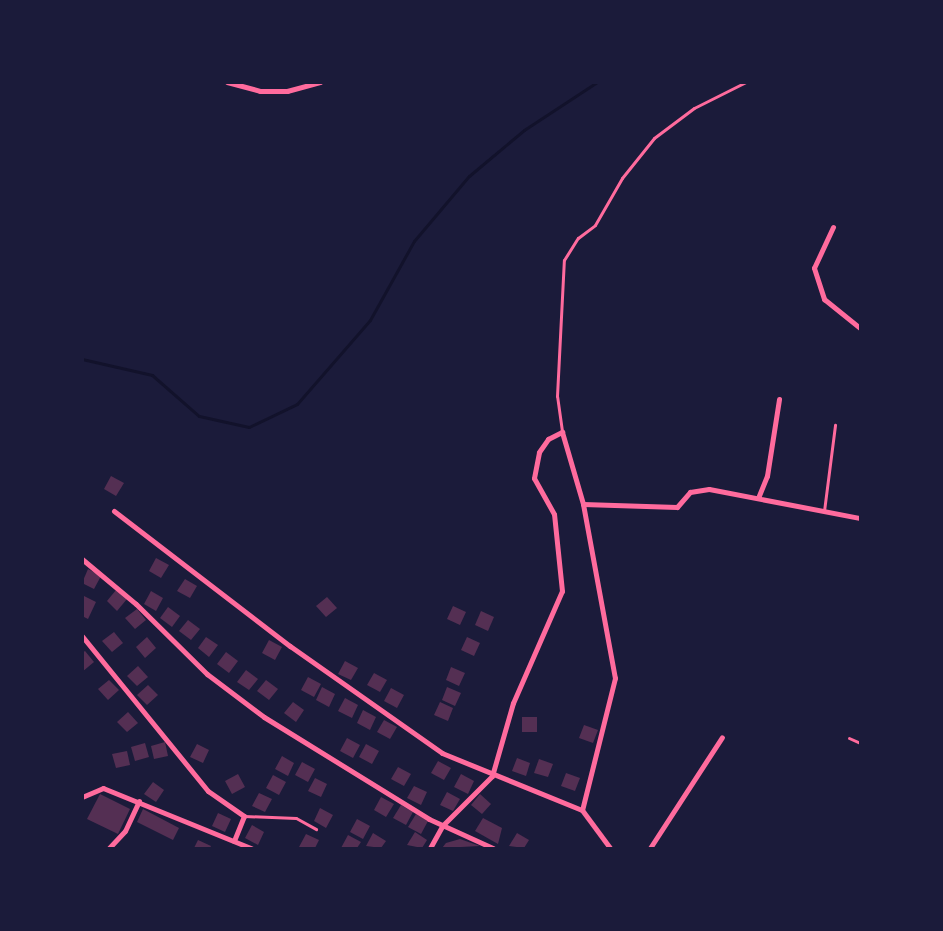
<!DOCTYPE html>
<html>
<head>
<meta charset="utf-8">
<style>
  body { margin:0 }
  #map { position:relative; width:943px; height:931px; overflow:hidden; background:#1b1b3a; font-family:"Nunito Sans",sans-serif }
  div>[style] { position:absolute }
  .stream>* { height:3px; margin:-1.5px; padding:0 1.5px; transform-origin:1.5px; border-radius:1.5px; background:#12122b }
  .building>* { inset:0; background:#542f53 }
  .service>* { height:3px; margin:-1.5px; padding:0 1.5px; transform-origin:1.5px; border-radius:1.5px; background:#ff6b9d }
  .minor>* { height:5px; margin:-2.5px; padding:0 2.5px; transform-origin:2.5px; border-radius:2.5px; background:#ff6b9d }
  span { translate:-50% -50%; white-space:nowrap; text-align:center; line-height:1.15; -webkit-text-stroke:5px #1b1b3a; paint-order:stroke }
  .frame { position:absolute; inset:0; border:84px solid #1b1b3a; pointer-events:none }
</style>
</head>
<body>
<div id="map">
  <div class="stream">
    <div style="left:82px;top:359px;width:72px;rotate:12.9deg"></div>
    <div style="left:152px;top:375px;width:62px;rotate:41.1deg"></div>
    <div style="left:199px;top:416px;width:51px;rotate:12.4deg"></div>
    <div style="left:249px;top:427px;width:53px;rotate:-25.6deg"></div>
    <div style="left:297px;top:404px;width:111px;rotate:-49deg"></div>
    <div style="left:370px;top:320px;width:90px;rotate:-60.9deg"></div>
    <div style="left:414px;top:241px;width:85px;rotate:-49.8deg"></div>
    <div style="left:469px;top:176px;width:72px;rotate:-39.9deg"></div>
    <div style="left:524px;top:130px;width:87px;rotate:-33.3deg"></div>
  </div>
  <div class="building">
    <div style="clip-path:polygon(111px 476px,124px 483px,116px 496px,104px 489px)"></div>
    <div style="clip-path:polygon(156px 558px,169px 565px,161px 578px,149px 571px)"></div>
    <div style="clip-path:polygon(88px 569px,101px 576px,94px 589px,82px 583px)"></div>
    <div style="clip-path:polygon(185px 579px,197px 586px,190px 598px,177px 591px)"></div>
    <div style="clip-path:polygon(116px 590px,127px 599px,117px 611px,107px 601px)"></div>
    <div style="clip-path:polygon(151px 591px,163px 598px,156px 611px,144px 604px)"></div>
    <div style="clip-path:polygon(82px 595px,96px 602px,88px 619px,82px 616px)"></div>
    <div style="clip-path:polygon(327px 597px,337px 608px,326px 617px,316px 606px)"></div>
    <div style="clip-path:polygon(453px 606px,466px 612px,460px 625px,447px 619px)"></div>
    <div style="clip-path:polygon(168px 607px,180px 616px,172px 627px,160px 618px)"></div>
    <div style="clip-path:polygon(137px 609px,146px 620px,135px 629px,125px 618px)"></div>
    <div style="clip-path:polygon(481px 611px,494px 617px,488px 631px,475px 625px)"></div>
    <div style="clip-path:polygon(188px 620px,200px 629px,191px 640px,179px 631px)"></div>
    <div style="clip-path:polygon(114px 632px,123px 643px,112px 652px,102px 641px)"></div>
    <div style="clip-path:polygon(147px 637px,156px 648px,145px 658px,136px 647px)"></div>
    <div style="clip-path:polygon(206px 637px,218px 645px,209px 657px,198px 648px)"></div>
    <div style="clip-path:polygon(467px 637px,480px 643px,474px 656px,461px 650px)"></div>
    <div style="clip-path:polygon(269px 640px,282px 647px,275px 660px,262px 653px)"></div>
    <div style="clip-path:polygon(85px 651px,94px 662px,82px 672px,82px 653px)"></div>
    <div style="clip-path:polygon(226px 652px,238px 661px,229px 673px,217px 664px)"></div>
    <div style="clip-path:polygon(345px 661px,358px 668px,351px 680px,338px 674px)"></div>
    <div style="clip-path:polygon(138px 666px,148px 677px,137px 686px,127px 676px)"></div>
    <div style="clip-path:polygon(451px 667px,465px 673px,459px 686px,446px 680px)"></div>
    <div style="clip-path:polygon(246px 670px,258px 679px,249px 690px,237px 682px)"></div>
    <div style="clip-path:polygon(374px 673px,387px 680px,380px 692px,367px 685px)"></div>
    <div style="clip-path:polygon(308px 677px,321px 684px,314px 697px,301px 690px)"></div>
    <div style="clip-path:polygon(109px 680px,119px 690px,108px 700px,98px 689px)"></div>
    <div style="clip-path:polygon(266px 680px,278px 689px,269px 700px,257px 691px)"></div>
    <div style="clip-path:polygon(148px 685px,158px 695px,147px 705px,137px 695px)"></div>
    <div style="clip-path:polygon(322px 687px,335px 694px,329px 707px,316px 700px)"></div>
    <div style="clip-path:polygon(447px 687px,461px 693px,455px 706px,442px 700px)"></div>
    <div style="clip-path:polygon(391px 688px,404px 695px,397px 708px,384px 701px)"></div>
    <div style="clip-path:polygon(345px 698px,358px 705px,352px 718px,338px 711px)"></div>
    <div style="clip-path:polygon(293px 702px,304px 710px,296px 722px,284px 713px)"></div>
    <div style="clip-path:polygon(440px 702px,453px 708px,448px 721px,434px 715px)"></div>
    <div style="clip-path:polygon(363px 710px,376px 717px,370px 730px,357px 723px)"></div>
    <div style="clip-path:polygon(128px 712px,138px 723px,127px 732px,117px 722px)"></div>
    <div style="clip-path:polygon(522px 717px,537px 717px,537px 732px,522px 732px)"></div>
    <div style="clip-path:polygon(384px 720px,397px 727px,390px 739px,377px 732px)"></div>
    <div style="clip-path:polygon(584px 725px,598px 730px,593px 743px,579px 738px)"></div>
    <div style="clip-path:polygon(347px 738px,360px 745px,353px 758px,340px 751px)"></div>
    <div style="clip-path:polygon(165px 742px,168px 756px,154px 759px,151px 746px)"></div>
    <div style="clip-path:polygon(145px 743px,149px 757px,135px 761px,131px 747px)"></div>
    <div style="clip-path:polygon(197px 744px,209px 750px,203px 763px,190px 757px)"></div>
    <div style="clip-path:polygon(366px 744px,379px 751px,372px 764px,359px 757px)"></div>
    <div style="clip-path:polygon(127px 751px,130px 765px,116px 768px,112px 754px)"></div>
    <div style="clip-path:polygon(282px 756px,294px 763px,288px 776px,275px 769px)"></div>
    <div style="clip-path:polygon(517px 758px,530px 763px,526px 776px,512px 771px)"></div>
    <div style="clip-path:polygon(539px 759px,553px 764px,548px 777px,534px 773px)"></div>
    <div style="clip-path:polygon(438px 761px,451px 768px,444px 780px,431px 773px)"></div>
    <div style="clip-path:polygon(302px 762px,315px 769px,308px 782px,295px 775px)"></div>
    <div style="clip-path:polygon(398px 767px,411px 774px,404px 786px,391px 779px)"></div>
    <div style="clip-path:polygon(566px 773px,580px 778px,575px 791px,561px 786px)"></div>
    <div style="clip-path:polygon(238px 774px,245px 787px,232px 794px,225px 781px)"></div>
    <div style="clip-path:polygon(461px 774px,474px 781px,468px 794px,454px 787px)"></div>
    <div style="clip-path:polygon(273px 775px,286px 782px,279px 795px,266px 788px)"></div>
    <div style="clip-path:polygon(315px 778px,327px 784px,321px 797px,308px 791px)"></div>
    <div style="clip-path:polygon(153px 782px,164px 790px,156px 802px,144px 794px)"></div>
    <div style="clip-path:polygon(414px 786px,427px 792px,421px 805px,407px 798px)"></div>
    <div style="clip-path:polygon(447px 792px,460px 799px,453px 811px,440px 805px)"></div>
    <div style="clip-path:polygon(259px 793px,272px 799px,265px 812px,252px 806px)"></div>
    <div style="clip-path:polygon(100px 794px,130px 809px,118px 834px,87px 819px)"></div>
    <div style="clip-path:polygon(480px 794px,491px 804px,482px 814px,471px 805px)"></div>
    <div style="clip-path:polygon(381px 797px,394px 804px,386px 817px,374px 810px)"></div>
    <div style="clip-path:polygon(401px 805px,413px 812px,406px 825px,393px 818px)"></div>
    <div style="clip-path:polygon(320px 808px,333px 815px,326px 828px,314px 821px)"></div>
    <div style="clip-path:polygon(143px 809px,179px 828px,173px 840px,137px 822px)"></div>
    <div style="clip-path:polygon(218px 813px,231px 819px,225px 832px,212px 826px)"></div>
    <div style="clip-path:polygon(416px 814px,428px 821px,421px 834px,408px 827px)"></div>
    <div style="clip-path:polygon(483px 818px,502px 828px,498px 844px,475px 831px)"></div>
    <div style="clip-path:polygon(357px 819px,370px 826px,363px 839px,350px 832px)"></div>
    <div style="clip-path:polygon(252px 825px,264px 832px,258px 845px,245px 838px)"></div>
    <div style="clip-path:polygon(415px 832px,427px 840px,422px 848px,407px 845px)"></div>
    <div style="clip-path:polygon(373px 833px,386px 841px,381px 848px,366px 846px)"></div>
    <div style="clip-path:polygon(517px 833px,529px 840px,524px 848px,509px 846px)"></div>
    <div style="clip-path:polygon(306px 834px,319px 840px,315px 848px,299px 847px)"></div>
    <div style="clip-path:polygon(348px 835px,361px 842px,357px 848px,341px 848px)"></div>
    <div style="clip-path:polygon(460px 839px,480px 846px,442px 848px,446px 843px)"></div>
    <div style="clip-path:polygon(198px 840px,211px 846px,210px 848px,194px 848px)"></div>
  </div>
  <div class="service">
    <div style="left:562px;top:431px;width:35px;rotate:-98deg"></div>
    <div style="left:557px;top:396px;width:136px;rotate:-87.1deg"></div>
    <div style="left:564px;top:260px;width:26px;rotate:-58deg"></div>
    <div style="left:578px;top:238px;width:21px;rotate:-37deg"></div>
    <div style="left:595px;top:225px;width:54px;rotate:-60.1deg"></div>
    <div style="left:622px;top:178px;width:51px;rotate:-51.3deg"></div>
    <div style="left:654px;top:138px;width:50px;rotate:-36.9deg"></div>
    <div style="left:694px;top:108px;width:58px;rotate:-26.6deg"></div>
    <div style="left:824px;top:511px;width:87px;rotate:-82.7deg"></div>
    <div style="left:849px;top:738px;width:12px;rotate:24deg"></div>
    <div style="left:244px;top:816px;width:52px;rotate:2.2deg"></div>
    <div style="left:296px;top:818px;width:23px;rotate:29deg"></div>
  </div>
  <div class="minor">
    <div style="left:227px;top:82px;width:34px;rotate:15deg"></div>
    <div style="left:260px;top:91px;width:27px"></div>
    <div style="left:287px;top:91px;width:34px;rotate:-15deg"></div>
    <div style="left:833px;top:227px;width:45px;rotate:114.9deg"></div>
    <div style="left:814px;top:268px;width:33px;rotate:72deg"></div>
    <div style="left:824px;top:299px;width:46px;rotate:38.9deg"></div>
    <div style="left:758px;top:498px;width:24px;rotate:-68deg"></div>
    <div style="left:767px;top:476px;width:78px;rotate:-81.1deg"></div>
    <div style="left:583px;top:504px;width:94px;rotate:1.8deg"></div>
    <div style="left:677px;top:507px;width:20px;rotate:-49deg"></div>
    <div style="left:690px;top:492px;width:19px;rotate:-9deg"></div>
    <div style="left:709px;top:489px;width:154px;rotate:10.9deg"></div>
    <div style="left:114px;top:511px;width:222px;rotate:37.5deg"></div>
    <div style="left:290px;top:646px;width:186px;rotate:35.1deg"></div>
    <div style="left:442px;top:753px;width:151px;rotate:22.2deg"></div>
    <div style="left:82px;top:559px;width:70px;rotate:39.8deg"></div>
    <div style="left:136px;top:604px;width:100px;rotate:44.6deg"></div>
    <div style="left:207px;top:674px;width:71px;rotate:37deg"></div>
    <div style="left:264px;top:717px;width:194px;rotate:31.7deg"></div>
    <div style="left:429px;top:819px;width:70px;rotate:24.4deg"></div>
    <div style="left:82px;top:636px;width:200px;rotate:50.9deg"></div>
    <div style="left:208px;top:791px;width:44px;rotate:34.8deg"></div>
    <div style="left:244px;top:816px;width:27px;rotate:112deg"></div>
    <div style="left:82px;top:797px;width:23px;rotate:-23deg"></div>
    <div style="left:103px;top:788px;width:160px;rotate:22.1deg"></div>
    <div style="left:109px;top:848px;width:23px;rotate:-47deg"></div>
    <div style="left:125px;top:831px;width:33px;rotate:-65deg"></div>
    <div style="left:430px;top:848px;width:26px;rotate:-61deg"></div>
    <div style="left:443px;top:825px;width:69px;rotate:-45deg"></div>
    <div style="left:492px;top:776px;width:76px;rotate:-74deg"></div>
    <div style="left:513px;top:703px;width:122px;rotate:-66.4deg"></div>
    <div style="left:562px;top:591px;width:77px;rotate:-95.9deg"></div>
    <div style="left:554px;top:514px;width:41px;rotate:-119.1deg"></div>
    <div style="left:534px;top:478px;width:26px;rotate:-79deg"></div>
    <div style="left:539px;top:452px;width:16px;rotate:-55deg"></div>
    <div style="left:548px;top:439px;width:16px;rotate:-27deg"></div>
    <div style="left:562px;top:432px;width:75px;rotate:73.7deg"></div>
    <div style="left:583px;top:504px;width:177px;rotate:79.6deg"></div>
    <div style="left:615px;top:678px;width:136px;rotate:104deg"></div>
    <div style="left:582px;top:810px;width:47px;rotate:53.6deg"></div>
    <div style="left:650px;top:848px;width:132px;rotate:-57deg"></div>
  </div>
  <div class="frame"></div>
</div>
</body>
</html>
